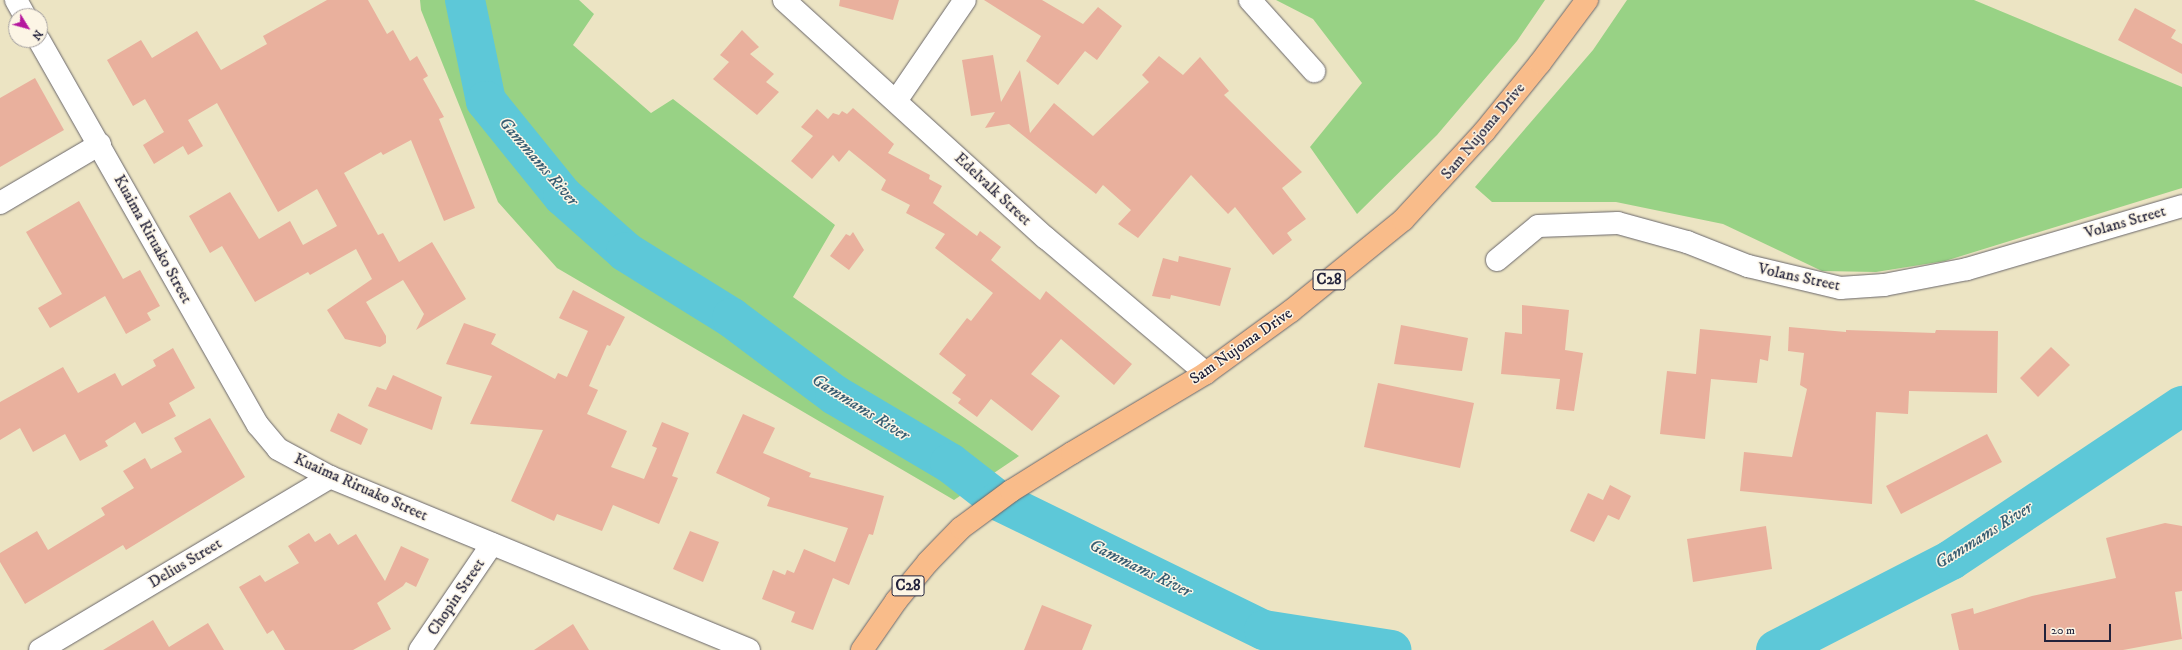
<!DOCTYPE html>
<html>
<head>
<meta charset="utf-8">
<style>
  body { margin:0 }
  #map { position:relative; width:2182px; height:650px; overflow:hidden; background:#ece4c3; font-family:"IM FELL DW Pica",serif }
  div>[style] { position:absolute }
  .green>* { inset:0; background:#98d285 }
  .river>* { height:40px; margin:-20px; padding:0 20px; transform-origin:20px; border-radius:20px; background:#5dc8d8 }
  .building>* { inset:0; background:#e9b09d }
  .roads { filter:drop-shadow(0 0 1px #69666b) drop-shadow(0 0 1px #69666b) }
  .minor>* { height:22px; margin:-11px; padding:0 11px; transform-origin:11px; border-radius:11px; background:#fff }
  .highway>* { height:22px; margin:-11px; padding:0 11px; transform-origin:11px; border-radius:11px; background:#f9bc8a }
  span { translate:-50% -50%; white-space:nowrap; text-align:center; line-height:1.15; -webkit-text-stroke:3px #fcf5e5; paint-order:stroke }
  .shield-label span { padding:1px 3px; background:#fcf5e5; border:1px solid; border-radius:3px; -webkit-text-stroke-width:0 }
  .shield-label { font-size:15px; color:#22223b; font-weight:700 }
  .street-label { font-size:16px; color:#22223b }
  .water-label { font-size:17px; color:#375c72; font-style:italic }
  .north { position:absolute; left:8px; top:8px; width:40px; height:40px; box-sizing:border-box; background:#fcf5e5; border:1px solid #a5a1a1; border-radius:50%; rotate:127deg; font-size:11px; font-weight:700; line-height:16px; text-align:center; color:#22223b }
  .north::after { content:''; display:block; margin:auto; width:14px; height:18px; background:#b5179e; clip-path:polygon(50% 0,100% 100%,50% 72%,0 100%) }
  .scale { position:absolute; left:2044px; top:624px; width:67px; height:18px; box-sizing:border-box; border:2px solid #22223b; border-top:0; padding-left:5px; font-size:12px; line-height:14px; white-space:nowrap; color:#22223b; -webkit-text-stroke:3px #fcf5e5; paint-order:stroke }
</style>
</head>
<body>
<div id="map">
  <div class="green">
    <div style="clip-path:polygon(420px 0,579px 0,594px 14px,573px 45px,651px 113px,673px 99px,835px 225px,793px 297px,1019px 456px,954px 500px,557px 268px,498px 202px,421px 10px)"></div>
    <div style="clip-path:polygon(1276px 0,1545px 0,1517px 41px,1437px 135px,1357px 214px,1310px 147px,1362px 83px,1313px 19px)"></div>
    <div style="clip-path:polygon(1627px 0,1974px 0,2182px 87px,2182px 188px,1945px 261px,1876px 272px,1822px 271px,1723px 224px,1616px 202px,1492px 202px,1475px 187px,1593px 50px)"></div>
  </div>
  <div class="river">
    <div style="left:465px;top:0;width:103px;rotate:78.3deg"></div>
    <div style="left:486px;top:101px;width:122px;rotate:51deg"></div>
    <div style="left:563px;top:196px;width:84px;rotate:41.6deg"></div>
    <div style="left:626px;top:252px;width:125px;rotate:31.9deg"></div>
    <div style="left:732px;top:318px;width:129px;rotate:36.8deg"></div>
    <div style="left:835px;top:395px;width:134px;rotate:30.6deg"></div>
    <div style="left:950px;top:463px;width:62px;rotate:37.8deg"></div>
    <div style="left:999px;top:501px;width:295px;rotate:26deg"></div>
    <div style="left:1264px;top:630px;width:129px;rotate:8.9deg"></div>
    <div style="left:1776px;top:650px;width:197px;rotate:-27.2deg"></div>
    <div style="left:1951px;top:560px;width:278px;rotate:-33.7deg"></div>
  </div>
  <div class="building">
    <div style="clip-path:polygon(327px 0,368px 0,387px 34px,393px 30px,410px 61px,417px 56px,428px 76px,423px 79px,444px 117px,439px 119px,475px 208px,444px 221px,411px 140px,383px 155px,381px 152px,344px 173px,378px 235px,383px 233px,399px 262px,432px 242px,466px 299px,416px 330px,424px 314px,403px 280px,366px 302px,386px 336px,386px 343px,380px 347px,345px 339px,327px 310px,372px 279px,356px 249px,310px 275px,308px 272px,255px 302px,222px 246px,210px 253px,189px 216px,230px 192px,259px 239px,290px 221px,303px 245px,337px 226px,317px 189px,278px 212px,217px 103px,188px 120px,203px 146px,188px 155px,183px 146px,154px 164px,143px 145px,164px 132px,145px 99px,133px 106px,107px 60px,141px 40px,152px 58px,197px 31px,221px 70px,267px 44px,263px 36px)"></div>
    <div style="clip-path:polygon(840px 0,899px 0,893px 20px,839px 6px)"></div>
    <div style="clip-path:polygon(984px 0,1042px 0,1083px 24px,1098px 7px,1122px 26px,1097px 60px,1085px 51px,1058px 85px,1026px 61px,1041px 36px)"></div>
    <div style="clip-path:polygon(2135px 8px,2176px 30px,2171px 38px,2182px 44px,2182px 74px,2118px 40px)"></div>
    <div style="clip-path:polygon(742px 30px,759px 47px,750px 54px,774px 74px,766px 82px,779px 92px,757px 115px,713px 79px,729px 62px,720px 55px)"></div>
    <div style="clip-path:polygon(993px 55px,1001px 102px,1020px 70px,1030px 133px,1054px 103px,1093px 136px,1149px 82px,1142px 75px,1159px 56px,1183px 75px,1200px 57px,1229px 91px,1224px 95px,1302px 172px,1282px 188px,1306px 219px,1287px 233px,1292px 240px,1273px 255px,1235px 207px,1228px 214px,1191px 175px,1138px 238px,1118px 224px,1131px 210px,1103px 185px,1096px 194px,1009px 124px,985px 128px,995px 112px,971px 116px,962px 60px)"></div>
    <div style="clip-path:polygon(35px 78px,64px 130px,0 167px,0 98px)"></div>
    <div style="clip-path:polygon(853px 108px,894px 144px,888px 153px,930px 175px,929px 179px,942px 186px,933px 203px,977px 236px,980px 231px,1001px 247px,991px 260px,1040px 300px,1046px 291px,1132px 364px,1114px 385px,1061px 339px,1031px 374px,1060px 396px,1032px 431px,991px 399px,977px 417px,958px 403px,961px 399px,952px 393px,966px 375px,939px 354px,967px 318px,971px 321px,993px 293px,935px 248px,945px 234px,906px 213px,910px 205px,881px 190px,886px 180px,849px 150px,839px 162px,833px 155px,812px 179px,791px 161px,813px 136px,801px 127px,817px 109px,828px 119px,833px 113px,839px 115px,842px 111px,847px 114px)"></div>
    <div style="clip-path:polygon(79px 201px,123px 279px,140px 270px,160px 306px,147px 313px,151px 320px,126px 334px,105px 296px,50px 328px,38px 308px,62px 294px,26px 232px)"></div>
    <div style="clip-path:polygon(853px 232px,864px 250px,849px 270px,830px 256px,846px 234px,850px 236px)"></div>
    <div style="clip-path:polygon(1179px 256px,1231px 268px,1220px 306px,1171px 295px,1170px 299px,1152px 296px,1163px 258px,1178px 262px)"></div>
    <div style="clip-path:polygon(573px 290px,625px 317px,610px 346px,607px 345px,589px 386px,598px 390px,587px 414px,627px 431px,611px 467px,644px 479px,657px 448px,652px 446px,662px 422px,689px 433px,672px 476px,678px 478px,659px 524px,613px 505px,602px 531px,557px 514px,554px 521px,511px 501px,543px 430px,470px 424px,492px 376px,446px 364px,464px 323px,496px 334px,491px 344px,555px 379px,558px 373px,567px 377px,588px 331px,559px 318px)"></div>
    <div style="clip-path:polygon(1522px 305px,1569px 310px,1565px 350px,1583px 353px,1574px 411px,1556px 409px,1560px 379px,1501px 374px,1505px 332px,1522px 334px)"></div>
    <div style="clip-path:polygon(1401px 325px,1468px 338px,1462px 371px,1394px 364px)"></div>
    <div style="clip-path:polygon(1789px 327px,1846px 332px,1846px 330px,1935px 333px,1936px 330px,1998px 331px,1997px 393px,1909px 391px,1908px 414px,1876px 412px,1872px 504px,1740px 491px,1744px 452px,1792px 457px,1807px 389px,1800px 385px,1804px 353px,1788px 351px)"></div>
    <div style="clip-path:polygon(1700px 329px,1771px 336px,1768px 361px,1760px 359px,1757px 383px,1711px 379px,1705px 439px,1660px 434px,1667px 371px,1696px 374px)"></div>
    <div style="clip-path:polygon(2051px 347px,2070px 365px,2038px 397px,2020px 378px)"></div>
    <div style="clip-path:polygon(173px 348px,195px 388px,169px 403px,176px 416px,142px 434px,135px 422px,105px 441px,108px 446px,80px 461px,65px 434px,33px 452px,20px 428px,0 440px,0 402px,63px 367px,78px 393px,115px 373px,122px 386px,156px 366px,153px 360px)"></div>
    <div style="clip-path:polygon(393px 375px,442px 397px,432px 430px,368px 406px,377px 387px,386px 390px)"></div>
    <div style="clip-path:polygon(1378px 383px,1474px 403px,1460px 468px,1364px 447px)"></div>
    <div style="clip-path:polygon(338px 413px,368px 429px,361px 445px,330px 431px)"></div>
    <div style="clip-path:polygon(743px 414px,775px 428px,763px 453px,811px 473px,809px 477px,884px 496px,873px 535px,869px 534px,849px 585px,833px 578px,813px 630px,791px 622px,795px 612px,762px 599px,773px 570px,785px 575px,787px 570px,794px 573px,804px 549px,835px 562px,848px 528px,767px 506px,770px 498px,716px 473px)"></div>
    <div style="clip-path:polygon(210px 418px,245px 477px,126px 550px,123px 545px,25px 604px,0 562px,0 553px,37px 531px,48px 550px,105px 515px,101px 508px,134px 488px,123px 471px,145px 458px,151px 469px,182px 452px,174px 438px)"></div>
    <div style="clip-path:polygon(1987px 434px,2002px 462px,1901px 514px,1886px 486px)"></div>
    <div style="clip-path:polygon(1610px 485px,1631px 496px,1619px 520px,1608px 515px,1594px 542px,1570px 531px,1588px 493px,1603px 500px)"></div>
    <div style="clip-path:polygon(2165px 523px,2182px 526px,2182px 591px,2175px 592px,2182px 639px,2123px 650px,1959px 650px,1951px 614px,1973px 608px,1974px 614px,2032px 596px,2116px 578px,2106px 538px)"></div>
    <div style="clip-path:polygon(1766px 526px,1772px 569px,1693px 582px,1687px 539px)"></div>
    <div style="clip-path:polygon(690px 531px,719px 542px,703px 582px,673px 569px)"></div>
    <div style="clip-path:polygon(309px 533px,315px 542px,330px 533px,338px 545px,356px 534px,385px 581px,401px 546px,429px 559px,416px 587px,406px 582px,403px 586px,377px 603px,391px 629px,353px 650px,285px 650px,273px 630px,267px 634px,239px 587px,260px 575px,265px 582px,299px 563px,288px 546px)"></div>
    <div style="clip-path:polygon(1042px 605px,1092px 625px,1082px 650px,1024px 650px)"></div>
    <div style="clip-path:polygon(153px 620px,169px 647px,208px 623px,224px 650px,103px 650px)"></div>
    <div style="clip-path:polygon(573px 624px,589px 650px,534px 650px)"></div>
  </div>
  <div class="roads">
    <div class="minor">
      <div style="left:16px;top:0;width:18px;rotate:61deg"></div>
      <div style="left:784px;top:0;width:354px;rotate:42.3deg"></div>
      <div style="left:1046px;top:238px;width:209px;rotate:40.2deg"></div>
      <div style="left:1250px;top:0;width:96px;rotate:48deg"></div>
      <div style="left:39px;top:40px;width:443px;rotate:60.4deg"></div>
      <div style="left:258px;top:425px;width:31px;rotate:50deg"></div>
      <div style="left:278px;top:449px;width:59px;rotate:28.3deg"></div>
      <div style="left:330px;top:477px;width:453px;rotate:22.4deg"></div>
      <div style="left:896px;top:101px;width:122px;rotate:-55.7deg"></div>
      <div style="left:0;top:203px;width:116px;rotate:-30.5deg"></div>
      <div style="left:1497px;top:260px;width:53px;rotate:-39.7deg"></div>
      <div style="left:1538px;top:226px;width:80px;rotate:-2.1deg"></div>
      <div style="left:1618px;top:223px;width:72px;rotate:15.4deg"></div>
      <div style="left:1687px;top:242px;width:66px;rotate:21.5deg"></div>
      <div style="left:1748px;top:266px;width:95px;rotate:13.4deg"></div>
      <div style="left:1840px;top:288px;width:44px;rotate:-3.9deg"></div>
      <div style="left:1884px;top:285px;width:85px;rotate:-10.9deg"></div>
      <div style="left:1967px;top:269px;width:224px;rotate:-16.3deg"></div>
      <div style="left:40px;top:650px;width:338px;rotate:-30.8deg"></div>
      <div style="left:420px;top:650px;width:128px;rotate:-55.8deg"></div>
    </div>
    <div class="highway">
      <div style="left:862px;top:650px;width:60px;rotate:-55.2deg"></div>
      <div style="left:896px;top:601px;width:50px;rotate:-50.6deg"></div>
      <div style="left:928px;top:562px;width:47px;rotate:-45.9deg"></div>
      <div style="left:961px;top:528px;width:62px;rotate:-36.5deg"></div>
      <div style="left:1011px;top:491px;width:72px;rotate:-31.9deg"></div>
      <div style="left:1072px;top:453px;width:156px;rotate:-30.8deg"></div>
      <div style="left:1206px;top:373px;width:105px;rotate:-36.1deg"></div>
      <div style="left:1291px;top:311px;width:144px;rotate:-39.1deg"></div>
      <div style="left:1403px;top:220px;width:120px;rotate:-47.4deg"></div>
      <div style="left:1484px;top:132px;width:89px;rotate:-50.9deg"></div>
      <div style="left:1540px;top:63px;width:79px;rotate:-53.3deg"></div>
    </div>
  </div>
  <div class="shield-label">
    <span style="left:1329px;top:280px">C28</span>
    <span style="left:908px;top:586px">C28</span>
  </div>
  <div class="street-label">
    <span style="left:1483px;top:131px;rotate:-50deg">Sam Nujoma Drive</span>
    <span style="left:993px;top:189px;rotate:43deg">Edelvalk Street</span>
    <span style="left:2125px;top:222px;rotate:-16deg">Volans Street</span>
    <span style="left:153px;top:239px;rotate:61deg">Kuaima Riruako Street</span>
    <span style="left:1799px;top:277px;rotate:12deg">Volans Street</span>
    <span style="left:1241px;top:346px;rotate:-35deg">Sam Nujoma Drive</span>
    <span style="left:361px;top:487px;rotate:24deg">Kuaima Riruako Street</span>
    <span style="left:185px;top:563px;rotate:-31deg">Delius Street</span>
    <span style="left:456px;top:597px;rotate:-56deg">Chopin Street</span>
  </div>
  <div class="water-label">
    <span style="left:538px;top:162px;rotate:49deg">Gammams River</span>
    <span style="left:860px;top:408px;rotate:32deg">Gammams River</span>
    <span style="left:1984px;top:536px;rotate:-32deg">Gammams River</span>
    <span style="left:1140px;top:569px;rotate:26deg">Gammams River</span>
  </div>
  <div class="north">N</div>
  <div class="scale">20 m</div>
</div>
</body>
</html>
